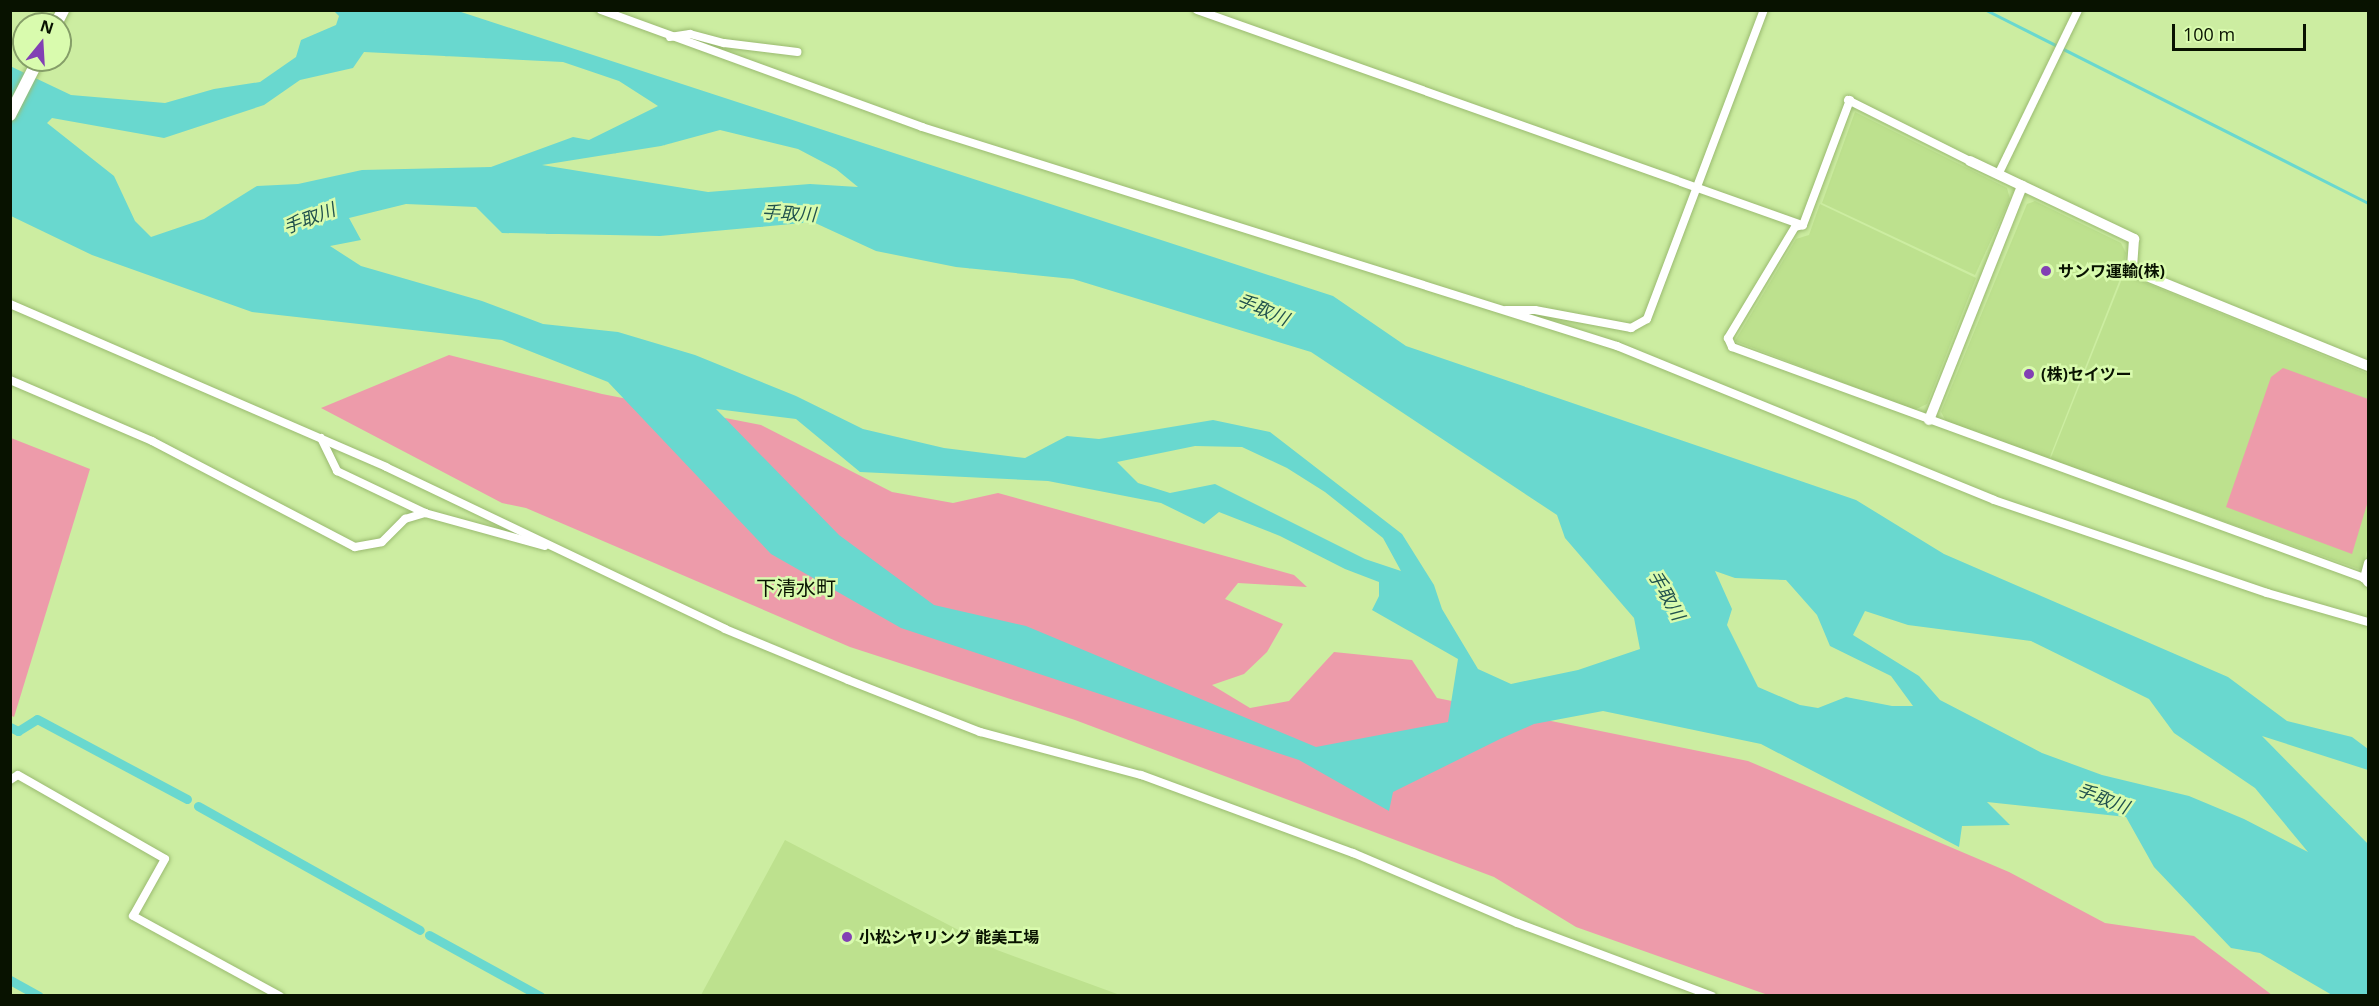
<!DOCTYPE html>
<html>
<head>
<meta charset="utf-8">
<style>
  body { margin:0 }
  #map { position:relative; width:2379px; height:1006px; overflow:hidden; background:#cceda1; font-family:"Open Sans","Noto Sans JP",sans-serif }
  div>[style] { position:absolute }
  .built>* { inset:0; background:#bde18e }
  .green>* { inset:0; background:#ed9baa }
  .water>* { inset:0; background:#69d8cf }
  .stream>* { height:3px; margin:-1.5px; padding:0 1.5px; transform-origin:1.5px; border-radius:1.5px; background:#69d8cf }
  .canal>* { height:9px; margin:-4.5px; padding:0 4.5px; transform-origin:4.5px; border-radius:4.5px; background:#69d8cf }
  .roads { filter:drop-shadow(0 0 2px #9aba70) drop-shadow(0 0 2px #9aba70) }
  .minor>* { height:8px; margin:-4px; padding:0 4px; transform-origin:4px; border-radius:4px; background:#fff }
  .tertiary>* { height:10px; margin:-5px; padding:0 5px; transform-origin:5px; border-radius:5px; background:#fff }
  .secondary>* { height:12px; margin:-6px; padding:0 6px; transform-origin:6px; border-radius:6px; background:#fff }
  .dots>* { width:16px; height:16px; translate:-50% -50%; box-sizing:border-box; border:3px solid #d9fbae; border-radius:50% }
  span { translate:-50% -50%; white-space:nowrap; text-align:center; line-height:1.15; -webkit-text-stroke:5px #d9fbae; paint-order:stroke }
  .poi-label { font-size:16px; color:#081200; font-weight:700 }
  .left { translate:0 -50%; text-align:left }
  .water-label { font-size:18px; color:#21524e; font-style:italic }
  .quarter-label { font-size:20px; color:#081200 }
  .frame { position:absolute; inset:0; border:12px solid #081200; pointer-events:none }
  .north { position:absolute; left:12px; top:12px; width:60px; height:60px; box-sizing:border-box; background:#d9fbae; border:2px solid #859e68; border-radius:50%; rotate:18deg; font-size:16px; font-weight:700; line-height:24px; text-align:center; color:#081200 }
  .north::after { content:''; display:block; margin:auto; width:21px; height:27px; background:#8240b4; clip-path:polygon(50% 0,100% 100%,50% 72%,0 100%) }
  .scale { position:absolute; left:2172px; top:24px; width:134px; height:27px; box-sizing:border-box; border:3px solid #081200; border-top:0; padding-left:8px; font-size:18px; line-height:21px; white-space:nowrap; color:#081200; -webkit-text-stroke:4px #d9fbae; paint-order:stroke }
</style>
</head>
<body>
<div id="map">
  <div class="built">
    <div style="clip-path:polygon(1855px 112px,2007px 188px,2010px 199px,1975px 275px,1822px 203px)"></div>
    <div style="clip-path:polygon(2035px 201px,2121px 243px,2126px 253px,2122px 274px,2049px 459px,1947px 423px,1941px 412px,2027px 204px)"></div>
    <div style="clip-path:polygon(1820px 204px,1976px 278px,1927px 404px,1914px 410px,1735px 341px,1796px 239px,1809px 235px)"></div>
    <div style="clip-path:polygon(2124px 274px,2368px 374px,2368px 546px,2362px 570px,2050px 460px)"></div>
    <div style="clip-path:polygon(785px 840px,997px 950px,1120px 995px,701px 995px)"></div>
  </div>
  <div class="green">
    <div style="clip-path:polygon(449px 355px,602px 394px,761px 425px,892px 492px,953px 503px,998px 493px,1294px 575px,1307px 587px,1238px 583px,1225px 599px,1283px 624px,1267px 652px,1244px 674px,1212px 685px,1250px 708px,1289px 701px,1334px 652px,1412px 660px,1437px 698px,1748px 761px,2009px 872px,2105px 923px,2194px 936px,2272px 995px,1768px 995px,1576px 927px,1494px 877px,1075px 720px,850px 647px,526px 508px,502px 503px,321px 408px)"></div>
    <div style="clip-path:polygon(2283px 368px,2368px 399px,2368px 501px,2352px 554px,2226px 507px,2271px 377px)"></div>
    <div style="clip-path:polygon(11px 438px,90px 469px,14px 717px,10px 715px)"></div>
  </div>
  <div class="water">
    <div style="clip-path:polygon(evenodd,334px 11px,458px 11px,1333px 296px,1406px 346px,1856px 500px,1944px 554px,2228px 677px,2287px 721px,2352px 737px,2368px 749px,2368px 770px,2262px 736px,2368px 844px,2368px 995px,2332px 995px,2260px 953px,2231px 948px,2154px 867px,2126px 817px,1987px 802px,2010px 825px,1962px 826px,1959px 847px,1761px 744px,1603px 711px,1534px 724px,1500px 739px,1393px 792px,1389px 811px,1299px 760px,901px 628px,771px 554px,608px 382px,502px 340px,252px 312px,92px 255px,11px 216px,10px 66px,71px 95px,165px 103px,214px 89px,260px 82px,296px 57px,301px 40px,336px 25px,339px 16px,334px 11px,364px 52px,563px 62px,619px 81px,658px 106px,589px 140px,573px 137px,491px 167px,362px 170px,298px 184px,257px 186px,204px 219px,151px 237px,135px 221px,114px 176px,47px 123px,52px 118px,164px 138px,264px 105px,300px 80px,353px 68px,364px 52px,334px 11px,720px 130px,798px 149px,836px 169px,858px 187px,810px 184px,708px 192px,542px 165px,661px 146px,720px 130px,334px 11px,406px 204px,476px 207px,502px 233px,660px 236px,813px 222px,876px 251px,956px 267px,1073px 279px,1311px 352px,1557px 515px,1565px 538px,1634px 618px,1640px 649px,1578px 670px,1511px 684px,1478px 669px,1442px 609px,1434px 585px,1402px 534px,1270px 432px,1213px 420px,1099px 439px,1067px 436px,1025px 458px,944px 448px,863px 429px,796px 396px,695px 355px,618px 332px,543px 324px,482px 301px,361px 266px,330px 246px,361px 240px,349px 218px,406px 204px,334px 11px,716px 409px,796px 419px,860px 472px,1048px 481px,1161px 503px,1204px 524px,1219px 512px,1280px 536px,1345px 569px,1379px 582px,1379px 596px,1372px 610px,1458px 659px,1448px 722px,1316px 747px,1026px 626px,934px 605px,839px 535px,716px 409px,334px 11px,1195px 446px,1242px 447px,1287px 468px,1325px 492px,1383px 538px,1401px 571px,1365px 559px,1215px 484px,1170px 493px,1138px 483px,1117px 462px,1195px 446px,334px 11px,1715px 571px,1735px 578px,1786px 580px,1817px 615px,1830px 646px,1891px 676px,1913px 706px,1892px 706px,1846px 697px,1818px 708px,1800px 705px,1758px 687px,1727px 625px,1732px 609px,1715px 571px,334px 11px,1865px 611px,1908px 625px,2031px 641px,2149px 699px,2174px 733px,2255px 788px,2308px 852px,2244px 819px,2189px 796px,2102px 775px,2042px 753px,1940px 700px,1919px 676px,1853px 635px,1865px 611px)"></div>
  </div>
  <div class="stream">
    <div style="left:1986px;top:10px;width:428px;rotate:26.8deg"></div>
  </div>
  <div class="canal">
    <div style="left:10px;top:727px;width:9px;rotate:27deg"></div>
    <div style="left:18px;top:731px;width:22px;rotate:-32deg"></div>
    <div style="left:37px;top:719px;width:170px;rotate:28.1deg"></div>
    <div style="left:198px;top:806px;width:254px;rotate:29.2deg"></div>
    <div style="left:429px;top:935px;width:127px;rotate:28.8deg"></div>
    <div style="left:10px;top:980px;width:33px;rotate:29deg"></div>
  </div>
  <div class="roads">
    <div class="minor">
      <div style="left:601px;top:10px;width:342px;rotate:20deg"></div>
      <div style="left:922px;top:127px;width:729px;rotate:17.49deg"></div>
      <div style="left:1617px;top:346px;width:407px;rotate:22.2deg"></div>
      <div style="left:1994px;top:500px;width:288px;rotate:18.8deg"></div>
      <div style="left:2267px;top:593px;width:105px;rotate:16deg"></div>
      <div style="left:1197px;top:10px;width:642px;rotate:19.56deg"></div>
      <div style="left:670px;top:37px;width:20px;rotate:-9deg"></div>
      <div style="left:690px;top:34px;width:35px;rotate:15deg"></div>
      <div style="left:724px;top:43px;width:74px;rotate:7deg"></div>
      <div style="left:1848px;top:100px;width:136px;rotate:26.6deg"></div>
      <div style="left:1850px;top:100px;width:134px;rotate:110.6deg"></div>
      <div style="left:1803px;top:225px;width:8px;rotate:166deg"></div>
      <div style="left:1795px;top:227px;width:130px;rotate:121.1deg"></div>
      <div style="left:1728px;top:338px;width:10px;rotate:66deg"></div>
      <div style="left:1732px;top:347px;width:673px;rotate:20.08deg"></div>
      <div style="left:1998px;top:175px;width:183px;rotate:-64.1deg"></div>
      <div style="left:10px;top:304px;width:410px;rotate:23.4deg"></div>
      <div style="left:386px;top:467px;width:376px;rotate:25.5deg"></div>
      <div style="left:725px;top:629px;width:133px;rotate:22.5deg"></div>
      <div style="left:848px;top:680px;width:142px;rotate:21.5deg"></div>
      <div style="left:980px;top:732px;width:167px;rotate:15deg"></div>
      <div style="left:1141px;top:775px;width:226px;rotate:20.2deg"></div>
      <div style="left:1353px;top:853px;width:178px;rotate:23.1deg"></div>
      <div style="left:1517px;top:923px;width:208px;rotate:20.5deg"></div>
      <div style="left:1506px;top:310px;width:29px"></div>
      <div style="left:1535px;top:310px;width:98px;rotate:10.6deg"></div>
      <div style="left:1631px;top:328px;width:18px;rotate:-29deg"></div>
      <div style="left:1647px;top:319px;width:330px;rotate:-69.3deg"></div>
      <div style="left:10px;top:380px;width:155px;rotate:23.2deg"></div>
      <div style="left:152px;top:441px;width:229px;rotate:27.6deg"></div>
      <div style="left:355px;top:547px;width:27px;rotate:-10deg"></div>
      <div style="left:382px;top:542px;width:33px;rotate:-45deg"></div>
      <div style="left:405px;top:519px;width:21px;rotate:-17deg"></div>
      <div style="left:425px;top:513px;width:124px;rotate:15.4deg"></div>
      <div style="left:321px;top:438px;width:37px;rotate:64deg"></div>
      <div style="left:337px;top:471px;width:98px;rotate:25.5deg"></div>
      <div style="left:2368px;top:563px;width:16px;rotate:105deg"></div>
      <div style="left:2364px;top:578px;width:6px;rotate:51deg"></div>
      <div style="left:10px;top:780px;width:9px;rotate:-32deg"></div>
      <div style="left:18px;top:775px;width:169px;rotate:29.7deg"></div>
      <div style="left:165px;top:859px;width:65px;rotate:119.3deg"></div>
      <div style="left:133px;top:916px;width:167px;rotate:28.6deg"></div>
    </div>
    <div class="tertiary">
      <div style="left:1970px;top:161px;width:182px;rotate:25.4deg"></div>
      <div style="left:2134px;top:239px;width:31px;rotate:94deg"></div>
      <div style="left:2132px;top:270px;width:255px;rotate:22.1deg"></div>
      <div style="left:1929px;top:420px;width:252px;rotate:-68.3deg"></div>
    </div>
    <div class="secondary">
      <div style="left:56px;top:24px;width:16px;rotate:-63deg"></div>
      <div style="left:10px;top:115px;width:62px;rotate:-63deg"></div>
    </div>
  </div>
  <div class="dots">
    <div style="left:2046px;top:271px;background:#8240b4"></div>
    <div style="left:2029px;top:374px;background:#8240b4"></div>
    <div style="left:847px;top:937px;background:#8240b4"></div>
  </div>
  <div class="poi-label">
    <span class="left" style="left:2058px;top:271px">サンワ運輸(株)</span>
    <span class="left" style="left:2041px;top:374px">(株)セイツー</span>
    <span class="left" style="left:859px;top:937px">小松シヤリング 能美工場</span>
  </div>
  <div class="water-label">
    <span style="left:789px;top:213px;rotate:3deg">手取川</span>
    <span style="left:309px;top:218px;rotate:-21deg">手取川</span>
    <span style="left:1263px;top:309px;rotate:23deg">手取川</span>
    <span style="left:1667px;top:595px;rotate:61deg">手取川</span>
    <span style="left:2103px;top:798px;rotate:21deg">手取川</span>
  </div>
  <div class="quarter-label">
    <span style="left:796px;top:587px">下清水町</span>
  </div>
  <div class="frame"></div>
  <div class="north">N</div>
  <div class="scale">100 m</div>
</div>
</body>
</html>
